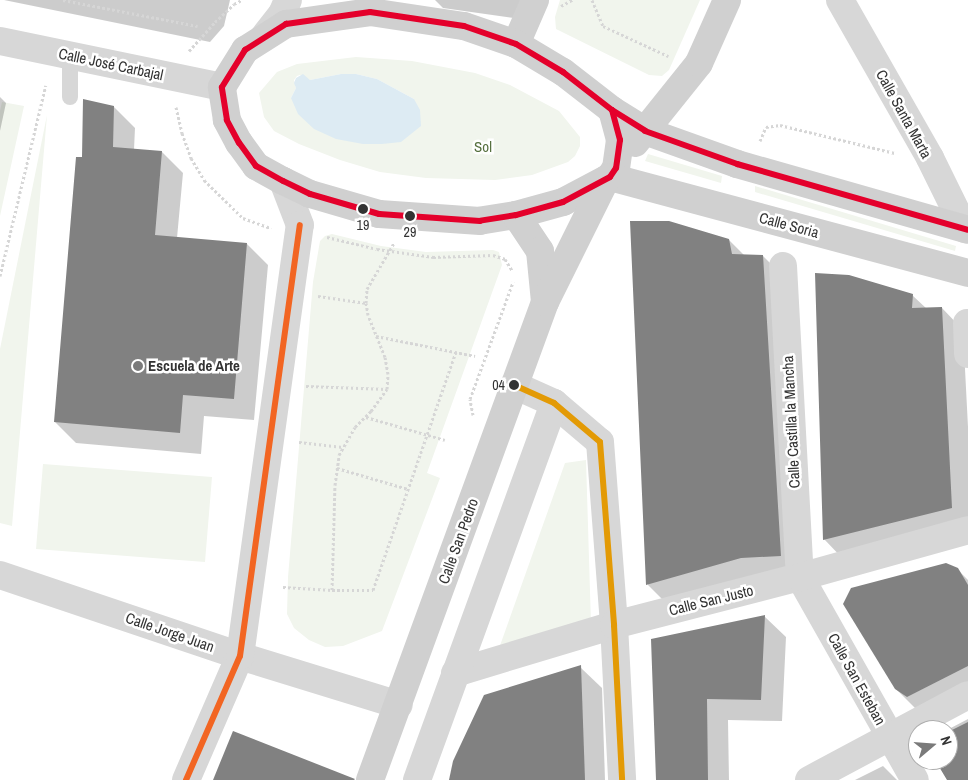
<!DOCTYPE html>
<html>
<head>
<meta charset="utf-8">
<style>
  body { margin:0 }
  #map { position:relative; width:968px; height:780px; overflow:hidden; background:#fff; font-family:"Archivo Narrow",sans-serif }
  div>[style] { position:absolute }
  .green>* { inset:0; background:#f1f5ed }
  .water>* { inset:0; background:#ddebf3 }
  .shadow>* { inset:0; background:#0003 }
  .building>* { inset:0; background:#818181 }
  .path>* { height:3px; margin-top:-1.5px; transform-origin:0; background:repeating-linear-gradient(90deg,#d6d6d6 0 2.5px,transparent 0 5px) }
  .lane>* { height:16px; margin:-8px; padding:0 8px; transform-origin:8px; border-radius:8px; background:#d7d7d7 }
  .street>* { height:28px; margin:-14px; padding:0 14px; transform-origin:14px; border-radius:14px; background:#d7d7d7 }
  .secondary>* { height:28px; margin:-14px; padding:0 14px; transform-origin:14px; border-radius:14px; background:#d0d0d0 }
  .bus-1>* { height:6px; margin:-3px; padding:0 3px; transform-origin:3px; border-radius:3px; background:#e4002b }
  .bus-2>* { height:6px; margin:-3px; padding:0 3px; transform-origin:3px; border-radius:3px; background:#e39a05 }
  .bus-3>* { height:6px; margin:-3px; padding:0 3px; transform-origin:3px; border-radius:3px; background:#f26522 }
  .dots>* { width:14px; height:14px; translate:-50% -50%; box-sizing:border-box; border:2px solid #fff; border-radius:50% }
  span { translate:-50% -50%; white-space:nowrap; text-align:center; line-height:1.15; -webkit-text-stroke:5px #fff; paint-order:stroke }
  .bus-label { font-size:14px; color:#333 }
  .right { translate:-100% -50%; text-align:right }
  .street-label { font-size:15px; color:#333 }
  .park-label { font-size:15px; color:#56703f }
  .poi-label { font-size:15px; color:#333; font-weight:700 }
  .left { translate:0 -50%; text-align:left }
  .north { position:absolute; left:908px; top:720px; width:50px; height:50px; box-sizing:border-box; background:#fff; border:1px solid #adadad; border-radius:50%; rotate:72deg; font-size:14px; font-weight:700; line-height:20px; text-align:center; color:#333 }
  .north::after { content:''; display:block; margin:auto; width:18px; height:22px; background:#7a7a7a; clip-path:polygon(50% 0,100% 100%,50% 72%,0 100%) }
</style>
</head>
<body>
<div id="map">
  <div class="green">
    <div style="clip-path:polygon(560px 0,700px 0,669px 70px,662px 76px,649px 75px,556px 29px,555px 17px)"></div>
    <div style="clip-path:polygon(evenodd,356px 57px,412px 61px,475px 73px,510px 85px,559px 111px,580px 137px,580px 146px,575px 156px,568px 162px,532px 175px,495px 180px,426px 178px,380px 172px,340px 160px,299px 144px,274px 131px,264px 117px,259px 93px,277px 72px,297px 64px,356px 57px,341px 74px,356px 74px,377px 79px,414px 99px,291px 98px,296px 88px,294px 80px,297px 76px,300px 75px,310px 80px,341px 74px)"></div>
    <div style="clip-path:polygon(2px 102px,24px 106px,0 216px,0 111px)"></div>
    <div style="clip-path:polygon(47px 115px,12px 526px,0 523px,0 349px)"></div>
    <div style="clip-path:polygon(648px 154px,722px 176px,721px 183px,645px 161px)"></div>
    <div style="clip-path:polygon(755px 186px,956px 246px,955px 251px,755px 192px)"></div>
    <div style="clip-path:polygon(332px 234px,381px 246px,426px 252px,493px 250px,499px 252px,502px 265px,427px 473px,440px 478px,382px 631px,343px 646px,325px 647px,309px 640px,294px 628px,287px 614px,288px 577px,313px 282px,320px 241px,325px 236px)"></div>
    <div style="clip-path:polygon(586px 460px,591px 624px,497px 654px,565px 463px)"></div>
    <div style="clip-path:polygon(43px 464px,212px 477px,205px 562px,36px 549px)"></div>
  </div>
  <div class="water">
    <div style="clip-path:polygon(341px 74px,356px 74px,377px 79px,414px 99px,420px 110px,421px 126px,401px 142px,382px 144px,363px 144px,336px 139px,314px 129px,298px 114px,291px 98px,296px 88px,294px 83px,296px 78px,303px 74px,310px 80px)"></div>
  </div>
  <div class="shadow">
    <div style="clip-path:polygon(4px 0,230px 0,224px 26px,210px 42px)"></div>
    <div style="clip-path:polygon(435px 0,531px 0,514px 18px,443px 8px)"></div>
    <div style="clip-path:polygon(0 97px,6px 103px,0 131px)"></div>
    <div style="clip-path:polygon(114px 107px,135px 128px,134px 150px,162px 152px,183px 173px,177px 238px,247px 244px,268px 265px,254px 420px,204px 416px,201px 454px,76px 443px,55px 422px,83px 159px)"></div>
    <div style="clip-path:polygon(729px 240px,744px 255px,763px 256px,784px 277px,802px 576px,669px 606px,648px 585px)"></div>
    <div style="clip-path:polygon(912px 295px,927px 309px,942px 308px,963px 330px,968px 427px,968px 530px,845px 561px,824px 539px)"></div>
    <div style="clip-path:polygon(957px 569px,968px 580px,968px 698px,917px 710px,896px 689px)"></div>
    <div style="clip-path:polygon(764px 616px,786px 637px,782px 721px,728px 720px,729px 780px,657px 780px,653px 640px)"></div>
    <div style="clip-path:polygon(580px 667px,602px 688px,605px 780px,451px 780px)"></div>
    <div style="clip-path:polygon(968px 719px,968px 780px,948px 780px,937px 760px,948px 760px,947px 730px)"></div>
    <div style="clip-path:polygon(883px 766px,897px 780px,855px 780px)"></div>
  </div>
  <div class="building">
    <div style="clip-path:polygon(83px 99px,114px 106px,113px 147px,162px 151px,155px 235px,247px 243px,234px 399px,183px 395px,180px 433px,54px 422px,76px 157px,82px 157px)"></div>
    <div style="clip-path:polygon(630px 221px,669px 221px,729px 239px,732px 254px,763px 255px,781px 556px,741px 558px,646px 585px)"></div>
    <div style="clip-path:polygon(815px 273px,849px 275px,913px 294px,912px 308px,942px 307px,952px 508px,823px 540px)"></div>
    <div style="clip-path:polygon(946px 563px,958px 568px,968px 585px,968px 666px,907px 697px,895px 689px,843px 604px,851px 588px)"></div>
    <div style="clip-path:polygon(765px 615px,761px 700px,707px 699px,708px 780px,656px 780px,651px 639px)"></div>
    <div style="clip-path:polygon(581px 665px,585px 780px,449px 780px,453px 761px,484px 695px)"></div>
    <div style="clip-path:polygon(968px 722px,968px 780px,947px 780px,935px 760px,948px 760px,948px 732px)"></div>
    <div style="clip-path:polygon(233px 731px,355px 779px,354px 780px,213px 780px)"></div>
  </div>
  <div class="path">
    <div style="left:63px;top:0;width:137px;rotate:10.9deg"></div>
    <div style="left:592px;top:0;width:28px;rotate:67deg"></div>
    <div style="left:603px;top:26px;width:72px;rotate:24.8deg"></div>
    <div style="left:561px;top:6px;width:13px;rotate:-29deg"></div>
    <div style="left:189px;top:51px;width:39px;rotate:-48deg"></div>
    <div style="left:215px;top:22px;width:26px;rotate:-43deg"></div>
    <div style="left:234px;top:4px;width:9px;rotate:-27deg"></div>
    <div style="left:176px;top:107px;width:27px;rotate:77deg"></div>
    <div style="left:182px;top:133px;width:27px;rotate:70deg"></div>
    <div style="left:191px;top:158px;width:26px;rotate:59deg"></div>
    <div style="left:204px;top:180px;width:54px;rotate:44.3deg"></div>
    <div style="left:243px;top:218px;width:30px;rotate:20deg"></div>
    <div style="left:760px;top:141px;width:15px;rotate:-67deg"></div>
    <div style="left:766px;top:127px;width:14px;rotate:-8deg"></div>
    <div style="left:780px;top:125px;width:118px;rotate:13.7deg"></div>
    <div style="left:327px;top:237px;width:51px;rotate:13.5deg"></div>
    <div style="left:377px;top:249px;width:57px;rotate:8.1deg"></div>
    <div style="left:433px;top:257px;width:60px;rotate:-1.9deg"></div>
    <div style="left:493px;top:255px;width:13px;rotate:18deg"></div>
    <div style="left:505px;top:259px;width:13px;rotate:58deg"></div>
    <div style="left:0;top:276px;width:196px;rotate:-76.5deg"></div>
    <div style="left:318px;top:296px;width:49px;rotate:8.3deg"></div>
    <div style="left:376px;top:336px;width:101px;rotate:11.4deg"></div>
    <div style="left:306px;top:386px;width:81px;rotate:2.1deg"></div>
    <div style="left:473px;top:415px;width:16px;rotate:-101deg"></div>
    <div style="left:470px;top:399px;width:125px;rotate:-69.8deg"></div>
    <div style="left:366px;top:417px;width:82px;rotate:16.2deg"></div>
    <div style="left:299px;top:442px;width:44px;rotate:6.5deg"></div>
    <div style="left:337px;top:468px;width:74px;rotate:16.5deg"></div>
    <div style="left:283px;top:587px;width:49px;rotate:3.5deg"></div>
    <div style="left:332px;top:590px;width:105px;rotate:-88.4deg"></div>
    <div style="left:335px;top:485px;width:30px;rotate:-82deg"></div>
    <div style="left:339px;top:455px;width:32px;rotate:-60deg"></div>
    <div style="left:355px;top:427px;width:23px;rotate:-45deg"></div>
    <div style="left:371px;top:411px;width:27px;rotate:-54deg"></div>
    <div style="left:387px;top:389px;width:15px;rotate:-86deg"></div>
    <div style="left:388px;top:374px;width:17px;rotate:-100deg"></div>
    <div style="left:385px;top:357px;width:45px;rotate:-112deg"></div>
    <div style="left:368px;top:315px;width:12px;rotate:-99deg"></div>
    <div style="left:366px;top:303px;width:14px;rotate:-86deg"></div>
    <div style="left:367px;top:289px;width:53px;rotate:-59.6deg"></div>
    <div style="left:332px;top:590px;width:41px"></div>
    <div style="left:373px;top:590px;width:252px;rotate:-70.8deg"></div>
  </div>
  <div class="lane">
    <div style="left:70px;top:55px;width:42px;rotate:90deg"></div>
  </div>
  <div class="street">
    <div style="left:840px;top:0;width:182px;rotate:60.3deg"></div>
    <div style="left:930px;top:158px;width:79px;rotate:63.8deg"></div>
    <div style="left:263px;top:38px;width:31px;rotate:-52deg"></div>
    <div style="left:282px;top:14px;width:15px;rotate:-67deg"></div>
    <div style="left:0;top:41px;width:227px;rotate:11.7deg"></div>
    <div style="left:283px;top:181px;width:47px;rotate:68.9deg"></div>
    <div style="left:783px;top:266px;width:311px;rotate:86.9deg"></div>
    <div style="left:800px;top:577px;width:233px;rotate:60.5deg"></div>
    <div style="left:967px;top:323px;width:31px;rotate:88deg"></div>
    <div style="left:514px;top:385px;width:44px;rotate:24.2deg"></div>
    <div style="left:554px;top:403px;width:60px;rotate:40.3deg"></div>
    <div style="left:600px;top:442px;width:184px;rotate:85.6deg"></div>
    <div style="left:614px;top:625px;width:155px;rotate:87deg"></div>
    <div style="left:0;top:575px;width:253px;rotate:18.6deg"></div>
    <div style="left:240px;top:656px;width:166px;rotate:17.1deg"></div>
    <div style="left:455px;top:673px;width:166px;rotate:-16.8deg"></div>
    <div style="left:614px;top:625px;width:192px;rotate:-14.5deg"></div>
    <div style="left:800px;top:577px;width:174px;rotate:-15.6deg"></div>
    <div style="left:186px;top:780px;width:135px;rotate:-66.5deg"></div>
    <div style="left:240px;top:656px;width:435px;rotate:-82.1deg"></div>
    <div style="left:417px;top:780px;width:401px;rotate:-70deg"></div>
    <div style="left:809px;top:780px;width:180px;rotate:-28.1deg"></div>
  </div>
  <div class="secondary">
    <div style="left:516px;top:44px;width:48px;rotate:-66.6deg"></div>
    <div style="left:612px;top:110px;width:31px;rotate:75deg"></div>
    <div style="left:620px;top:140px;width:28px;rotate:98deg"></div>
    <div style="left:616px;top:168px;width:11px;rotate:124deg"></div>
    <div style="left:610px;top:177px;width:53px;rotate:152deg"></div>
    <div style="left:563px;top:202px;width:49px;rotate:164.5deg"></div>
    <div style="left:516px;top:215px;width:36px;rotate:171deg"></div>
    <div style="left:480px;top:221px;width:101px;rotate:-176deg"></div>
    <div style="left:379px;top:214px;width:72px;rotate:-163.8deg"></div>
    <div style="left:310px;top:194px;width:30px;rotate:-154deg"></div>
    <div style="left:283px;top:181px;width:31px;rotate:-151deg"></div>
    <div style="left:256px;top:166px;width:29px;rotate:-126deg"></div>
    <div style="left:239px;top:143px;width:26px;rotate:-118deg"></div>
    <div style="left:227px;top:120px;width:33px;rotate:-99deg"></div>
    <div style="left:222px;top:87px;width:44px;rotate:-58.1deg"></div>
    <div style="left:245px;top:50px;width:49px;rotate:-32.4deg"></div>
    <div style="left:286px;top:24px;width:85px;rotate:-8.1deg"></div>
    <div style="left:370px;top:12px;width:95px;rotate:8.5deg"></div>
    <div style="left:464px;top:26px;width:55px;rotate:19.1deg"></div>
    <div style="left:516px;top:44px;width:55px;rotate:30.8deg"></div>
    <div style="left:563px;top:72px;width:62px;rotate:37.8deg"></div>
    <div style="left:612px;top:110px;width:39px;rotate:32deg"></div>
    <div style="left:645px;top:131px;width:98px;rotate:19.7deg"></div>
    <div style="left:737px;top:164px;width:240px;rotate:15.9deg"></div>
    <div style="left:635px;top:143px;width:102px;rotate:-51.3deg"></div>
    <div style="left:699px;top:63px;width:69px;rotate:-66deg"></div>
    <div style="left:610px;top:177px;width:371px;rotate:15deg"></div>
    <div style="left:516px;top:215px;width:43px;rotate:56.3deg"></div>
    <div style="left:540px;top:251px;width:51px;rotate:84.4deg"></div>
    <div style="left:370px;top:780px;width:509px;rotate:-69.89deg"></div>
    <div style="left:545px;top:302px;width:137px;rotate:-63.6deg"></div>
  </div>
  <div class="bus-1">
    <div style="left:612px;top:110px;width:31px;rotate:75deg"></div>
    <div style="left:620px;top:140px;width:28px;rotate:98deg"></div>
    <div style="left:616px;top:168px;width:11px;rotate:124deg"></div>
    <div style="left:610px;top:177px;width:53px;rotate:152deg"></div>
    <div style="left:563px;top:202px;width:49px;rotate:164.5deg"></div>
    <div style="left:516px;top:215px;width:36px;rotate:171deg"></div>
    <div style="left:480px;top:221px;width:101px;rotate:-176deg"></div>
    <div style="left:379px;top:214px;width:72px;rotate:-163.8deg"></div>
    <div style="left:310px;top:194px;width:30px;rotate:-154deg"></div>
    <div style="left:283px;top:181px;width:31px;rotate:-151deg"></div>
    <div style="left:256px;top:166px;width:29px;rotate:-126deg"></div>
    <div style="left:239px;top:143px;width:26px;rotate:-118deg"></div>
    <div style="left:227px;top:120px;width:33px;rotate:-99deg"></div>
    <div style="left:222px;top:87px;width:44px;rotate:-58.1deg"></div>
    <div style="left:245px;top:50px;width:49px;rotate:-32.4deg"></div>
    <div style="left:286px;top:24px;width:85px;rotate:-8.1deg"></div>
    <div style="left:370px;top:12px;width:95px;rotate:8.5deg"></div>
    <div style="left:464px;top:26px;width:55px;rotate:19.1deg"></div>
    <div style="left:516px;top:44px;width:55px;rotate:30.8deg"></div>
    <div style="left:563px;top:72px;width:62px;rotate:37.8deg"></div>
    <div style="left:612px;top:110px;width:39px;rotate:32deg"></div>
    <div style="left:645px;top:131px;width:98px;rotate:19.7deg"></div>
    <div style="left:737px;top:164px;width:240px;rotate:15.9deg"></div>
  </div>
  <div class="bus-2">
    <div style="left:514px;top:385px;width:44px;rotate:24.2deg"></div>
    <div style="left:554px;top:403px;width:60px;rotate:40.3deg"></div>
    <div style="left:600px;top:442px;width:184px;rotate:85.6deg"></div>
    <div style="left:614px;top:625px;width:155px;rotate:87deg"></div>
  </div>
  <div class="bus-3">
    <div style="left:186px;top:780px;width:135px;rotate:-66.5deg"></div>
    <div style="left:240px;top:656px;width:435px;rotate:-82.1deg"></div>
  </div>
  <div class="dots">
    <div style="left:363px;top:209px;background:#333"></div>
    <div style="left:410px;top:216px;background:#333"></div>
    <div style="left:138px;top:366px;background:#7a7a7a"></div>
    <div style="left:514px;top:385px;background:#333"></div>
  </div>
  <div class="bus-label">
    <span style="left:363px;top:225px">19</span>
    <span style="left:410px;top:232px">29</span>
    <span class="right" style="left:505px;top:385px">04</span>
  </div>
  <div class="street-label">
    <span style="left:111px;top:64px;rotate:12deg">Calle José Carbajal</span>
    <span style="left:904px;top:114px;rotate:61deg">Calle Santa Marta</span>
    <span style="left:789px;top:225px;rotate:15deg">Calle Soria</span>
    <span style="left:791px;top:422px;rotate:-93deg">Calle Castilla la Mancha</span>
    <span style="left:458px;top:541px;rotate:-70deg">Calle San Pedro</span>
    <span style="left:711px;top:600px;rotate:-14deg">Calle San Justo</span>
    <span style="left:170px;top:632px;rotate:19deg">Calle Jorge Juan</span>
    <span style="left:857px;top:679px;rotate:61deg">Calle San Esteban</span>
  </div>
  <div class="park-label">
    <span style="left:483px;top:147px">Sol</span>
  </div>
  <div class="poi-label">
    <span class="left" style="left:148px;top:366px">Escuela de Arte</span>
  </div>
  <div class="north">N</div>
</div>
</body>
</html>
